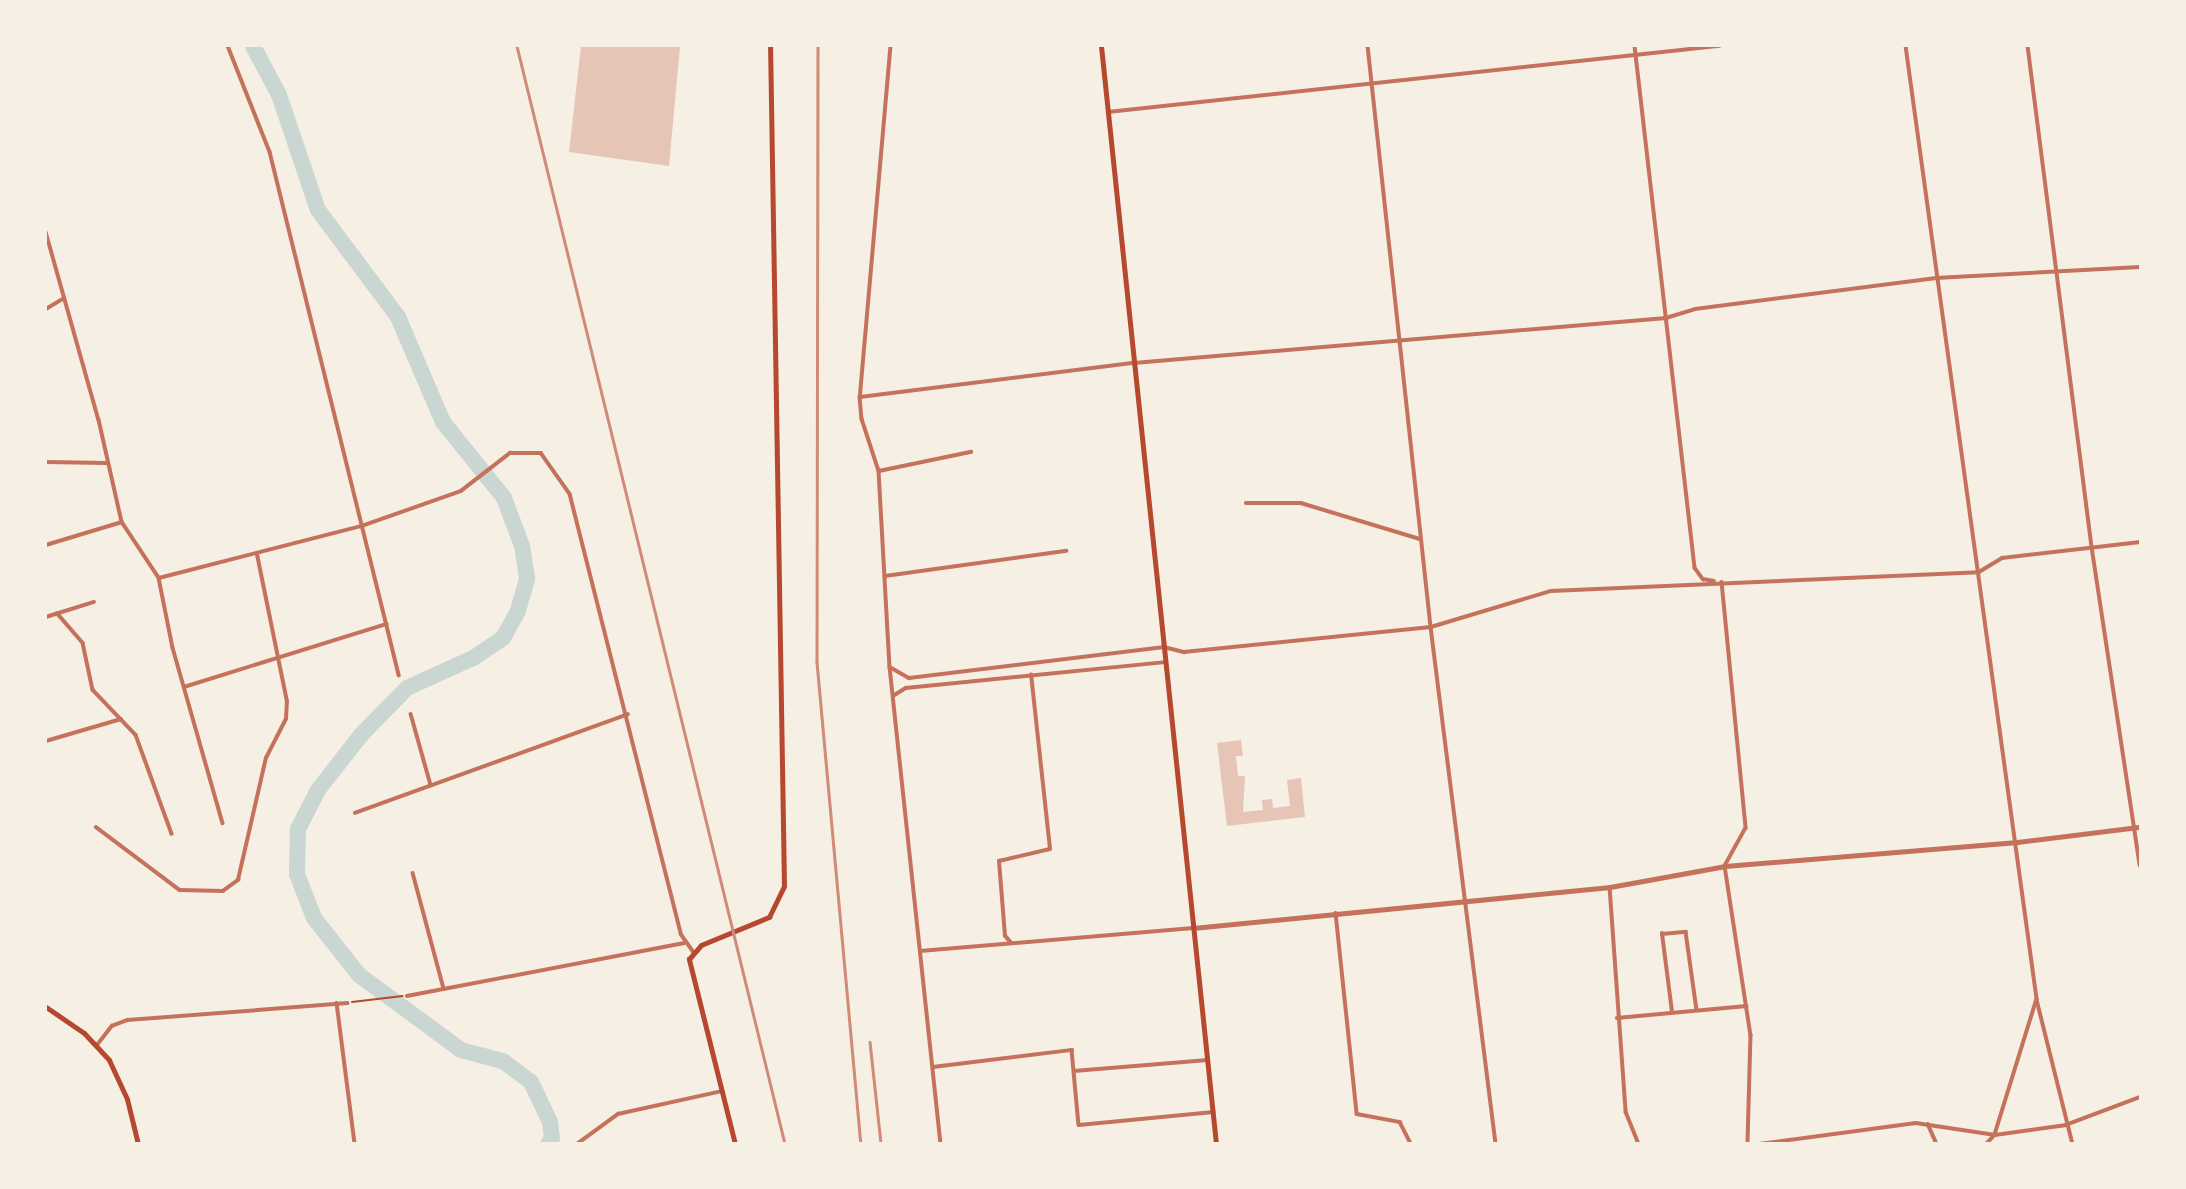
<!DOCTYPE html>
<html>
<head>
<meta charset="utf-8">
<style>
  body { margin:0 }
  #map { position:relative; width:2186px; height:1189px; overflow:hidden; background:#f6efe4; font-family:"Work Sans",sans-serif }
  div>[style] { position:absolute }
  .river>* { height:16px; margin:-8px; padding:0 8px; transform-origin:8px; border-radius:8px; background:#c9d6d2 }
  .building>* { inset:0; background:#e6c5b7 }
  .path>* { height:2px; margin:-1px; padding:0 1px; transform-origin:1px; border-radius:1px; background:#b5482f }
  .minor>* { height:3.5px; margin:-1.75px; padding:0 1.75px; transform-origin:1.75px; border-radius:1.75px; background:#c5725c }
  .tertiary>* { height:4.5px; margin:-2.25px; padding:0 2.25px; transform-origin:2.25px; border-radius:2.25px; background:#c5725c }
  .secondary>* { height:5px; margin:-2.5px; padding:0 2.5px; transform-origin:2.5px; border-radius:2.5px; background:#b5482f }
  .rail>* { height:2.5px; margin:-1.25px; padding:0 1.25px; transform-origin:1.25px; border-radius:1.25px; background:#cf8b77 }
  span { translate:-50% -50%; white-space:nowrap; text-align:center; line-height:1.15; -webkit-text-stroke:5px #f6efe4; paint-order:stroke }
  .frame { position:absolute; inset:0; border:47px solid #f6efe4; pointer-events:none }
</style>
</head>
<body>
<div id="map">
  <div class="river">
    <div style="left:253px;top:46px;width:55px;rotate:62deg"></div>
    <div style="left:279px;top:95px;width:121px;rotate:71.3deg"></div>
    <div style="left:318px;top:210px;width:134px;rotate:53.2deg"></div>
    <div style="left:398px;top:317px;width:114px;rotate:66.8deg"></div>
    <div style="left:443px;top:422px;width:97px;rotate:51.2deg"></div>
    <div style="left:504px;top:498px;width:51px;rotate:69.4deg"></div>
    <div style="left:522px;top:546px;width:33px;rotate:81deg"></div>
    <div style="left:527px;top:579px;width:33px;rotate:106deg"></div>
    <div style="left:518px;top:611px;width:31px;rotate:119deg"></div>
    <div style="left:503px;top:638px;width:36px;rotate:146deg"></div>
    <div style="left:473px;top:658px;width:72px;rotate:155.6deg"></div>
    <div style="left:407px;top:688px;width:66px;rotate:134.4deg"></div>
    <div style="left:361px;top:735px;width:70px;rotate:128deg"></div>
    <div style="left:318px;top:790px;width:44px;rotate:117.1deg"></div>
    <div style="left:298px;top:829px;width:45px;rotate:91.3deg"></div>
    <div style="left:297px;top:874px;width:47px;rotate:68.9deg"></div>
    <div style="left:314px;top:918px;width:73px;rotate:51.7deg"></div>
    <div style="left:359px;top:975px;width:127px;rotate:36.3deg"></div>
    <div style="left:461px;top:1050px;width:43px;rotate:14.7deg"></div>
    <div style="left:503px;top:1061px;width:35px;rotate:37deg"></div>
    <div style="left:531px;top:1082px;width:44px;rotate:64.6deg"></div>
    <div style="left:550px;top:1122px;width:16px;rotate:83deg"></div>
    <div style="left:552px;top:1138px;width:7px;rotate:124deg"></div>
  </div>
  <div class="building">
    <div style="clip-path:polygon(581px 46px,680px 46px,669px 166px,569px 152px)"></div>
    <div style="clip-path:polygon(1241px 740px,1243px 756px,1236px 756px,1238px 776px,1245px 776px,1243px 812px,1263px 810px,1262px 800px,1272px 799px,1273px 808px,1290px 806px,1287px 780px,1301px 778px,1305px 817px,1227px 826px,1217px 743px)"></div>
  </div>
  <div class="path">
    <div style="left:352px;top:1002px;width:51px;rotate:-6.7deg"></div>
  </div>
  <div class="minor">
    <div style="left:228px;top:46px;width:114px;rotate:68.4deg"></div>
    <div style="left:270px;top:152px;width:539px;rotate:76.14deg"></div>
    <div style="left:891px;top:46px;width:352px;rotate:95deg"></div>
    <div style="left:860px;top:397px;width:22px;rotate:85deg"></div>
    <div style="left:862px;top:419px;width:55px;rotate:71.9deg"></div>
    <div style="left:879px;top:471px;width:196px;rotate:86.8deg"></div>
    <div style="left:890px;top:667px;width:480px;rotate:83.9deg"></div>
    <div style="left:1368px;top:46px;width:584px;rotate:83.81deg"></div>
    <div style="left:1431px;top:627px;width:521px;rotate:82.83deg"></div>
    <div style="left:1635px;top:46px;width:525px;rotate:83.44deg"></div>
    <div style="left:1695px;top:568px;width:14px;rotate:54deg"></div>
    <div style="left:1703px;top:579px;width:11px;rotate:10deg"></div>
    <div style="left:1906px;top:46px;width:962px;rotate:82.17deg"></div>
    <div style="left:2037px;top:999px;width:142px;rotate:107.2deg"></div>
    <div style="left:1995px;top:1135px;width:12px;rotate:132deg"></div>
    <div style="left:2028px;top:46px;width:505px;rotate:82.72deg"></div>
    <div style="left:2092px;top:547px;width:322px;rotate:81.4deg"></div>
    <div style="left:1108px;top:112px;width:615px;rotate:-6.17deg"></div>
    <div style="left:46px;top:232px;width:195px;rotate:74.3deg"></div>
    <div style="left:99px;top:420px;width:105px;rotate:77.3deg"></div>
    <div style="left:122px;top:522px;width:67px;rotate:56.5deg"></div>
    <div style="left:159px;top:578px;width:71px;rotate:78.7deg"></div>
    <div style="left:173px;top:648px;width:182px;rotate:74.1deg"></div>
    <div style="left:46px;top:309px;width:21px;rotate:-31deg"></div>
    <div style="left:860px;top:397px;width:276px;rotate:-7.1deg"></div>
    <div style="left:1134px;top:363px;width:534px;rotate:-4.83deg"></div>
    <div style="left:1666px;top:318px;width:30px;rotate:-17deg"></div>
    <div style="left:1695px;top:309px;width:243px;rotate:-7.3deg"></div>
    <div style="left:1936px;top:278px;width:204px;rotate:-3.1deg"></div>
    <div style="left:46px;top:462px;width:60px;rotate:1deg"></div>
    <div style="left:879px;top:471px;width:94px;rotate:-11.7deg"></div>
    <div style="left:1246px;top:503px;width:55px"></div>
    <div style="left:1301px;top:503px;width:124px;rotate:16.8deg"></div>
    <div style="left:46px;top:545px;width:79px;rotate:-16.8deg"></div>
    <div style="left:885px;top:576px;width:183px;rotate:-7.9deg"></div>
    <div style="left:159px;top:578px;width:210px;rotate:-14.4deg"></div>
    <div style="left:362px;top:526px;width:105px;rotate:-19.5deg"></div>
    <div style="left:461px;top:491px;width:62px;rotate:-37.8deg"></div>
    <div style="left:510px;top:453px;width:31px"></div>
    <div style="left:541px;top:453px;width:50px;rotate:54.7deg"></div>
    <div style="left:570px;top:494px;width:454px;rotate:75.8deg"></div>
    <div style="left:681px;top:934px;width:21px;rotate:55deg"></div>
    <div style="left:1722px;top:582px;width:247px;rotate:84.4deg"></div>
    <div style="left:1746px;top:828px;width:43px;rotate:118.9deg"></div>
    <div style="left:1725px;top:866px;width:171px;rotate:81.3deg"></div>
    <div style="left:1751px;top:1035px;width:109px;rotate:91.6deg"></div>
    <div style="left:57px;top:613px;width:40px;rotate:49deg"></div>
    <div style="left:83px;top:643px;width:48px;rotate:78deg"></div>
    <div style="left:93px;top:690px;width:62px;rotate:46.3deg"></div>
    <div style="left:136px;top:735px;width:105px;rotate:70deg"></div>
    <div style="left:46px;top:617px;width:50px;rotate:-17.4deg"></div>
    <div style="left:890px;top:667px;width:22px;rotate:30deg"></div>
    <div style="left:909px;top:678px;width:257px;rotate:-6.9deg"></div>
    <div style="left:1164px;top:647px;width:21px;rotate:14deg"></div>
    <div style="left:1184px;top:652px;width:248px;rotate:-5.8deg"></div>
    <div style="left:1431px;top:627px;width:125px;rotate:-16.7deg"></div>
    <div style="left:1551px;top:591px;width:428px;rotate:-2.5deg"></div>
    <div style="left:1979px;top:572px;width:27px;rotate:-31deg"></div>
    <div style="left:2002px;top:558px;width:139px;rotate:-6.6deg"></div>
    <div style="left:184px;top:687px;width:212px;rotate:-17.3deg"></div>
    <div style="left:893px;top:696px;width:15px;rotate:-32deg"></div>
    <div style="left:906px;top:688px;width:260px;rotate:-5.7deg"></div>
    <div style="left:411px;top:714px;width:74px;rotate:74.3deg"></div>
    <div style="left:46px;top:741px;width:78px;rotate:-16.3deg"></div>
    <div style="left:355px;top:813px;width:290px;rotate:-19.9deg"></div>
    <div style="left:96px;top:827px;width:105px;rotate:36.9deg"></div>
    <div style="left:180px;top:890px;width:43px;rotate:1.3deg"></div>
    <div style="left:223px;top:891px;width:19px;rotate:-36deg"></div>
    <div style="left:238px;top:880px;width:125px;rotate:-77.1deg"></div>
    <div style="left:266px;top:758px;width:44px;rotate:-62.9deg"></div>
    <div style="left:286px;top:719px;width:17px;rotate:-87deg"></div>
    <div style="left:287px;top:702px;width:151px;rotate:-101.5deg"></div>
    <div style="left:413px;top:873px;width:120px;rotate:75deg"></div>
    <div style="left:1610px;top:887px;width:226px;rotate:85.9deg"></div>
    <div style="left:1626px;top:1112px;width:35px;rotate:68deg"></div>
    <div style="left:1336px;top:913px;width:202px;rotate:84deg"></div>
    <div style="left:1357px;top:1114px;width:44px;rotate:10.5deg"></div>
    <div style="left:1400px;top:1122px;width:25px;rotate:63deg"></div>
    <div style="left:1011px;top:943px;width:9px;rotate:-131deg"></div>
    <div style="left:1005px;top:936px;width:75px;rotate:-94.6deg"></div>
    <div style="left:999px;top:861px;width:52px;rotate:-13.2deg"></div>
    <div style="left:1050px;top:849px;width:175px;rotate:-96.2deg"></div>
    <div style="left:920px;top:951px;width:274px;rotate:-4.8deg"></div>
    <div style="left:407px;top:996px;width:282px;rotate:-10.8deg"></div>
    <div style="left:2037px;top:1000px;width:148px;rotate:76deg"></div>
    <div style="left:337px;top:1003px;width:142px;rotate:82.7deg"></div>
    <div style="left:1672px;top:1012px;width:79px;rotate:-97.3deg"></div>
    <div style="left:1662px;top:934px;width:24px;rotate:-5deg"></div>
    <div style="left:1686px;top:932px;width:79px;rotate:82deg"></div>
    <div style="left:1617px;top:1018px;width:130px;rotate:-5.3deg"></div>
    <div style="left:97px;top:1045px;width:24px;rotate:-52deg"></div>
    <div style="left:112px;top:1026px;width:17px;rotate:-21deg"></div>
    <div style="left:128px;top:1020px;width:220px;rotate:-4.4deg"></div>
    <div style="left:933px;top:1067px;width:140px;rotate:-7deg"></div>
    <div style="left:1072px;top:1050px;width:75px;rotate:84.7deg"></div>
    <div style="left:1079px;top:1125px;width:135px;rotate:-5.5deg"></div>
    <div style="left:1074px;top:1071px;width:134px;rotate:-4.7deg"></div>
    <div style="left:1928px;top:1124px;width:22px;rotate:66deg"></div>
    <div style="left:577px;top:1144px;width:51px;rotate:-36.2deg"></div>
    <div style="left:618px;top:1114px;width:107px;rotate:-12.4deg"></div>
    <div style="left:1759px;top:1144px;width:158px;rotate:-7.6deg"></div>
    <div style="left:1916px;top:1123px;width:80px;rotate:8.6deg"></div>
    <div style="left:1995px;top:1135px;width:72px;rotate:-8deg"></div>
    <div style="left:2066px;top:1125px;width:79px;rotate:-20.7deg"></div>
  </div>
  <div class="tertiary">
    <div style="left:1193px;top:928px;width:419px;rotate:-5.6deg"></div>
    <div style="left:1610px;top:887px;width:117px;rotate:-10.3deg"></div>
    <div style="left:1725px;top:866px;width:293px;rotate:-4.7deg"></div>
    <div style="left:2017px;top:842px;width:124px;rotate:-7deg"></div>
  </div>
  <div class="secondary">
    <div style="left:1101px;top:46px;width:1104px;rotate:84.02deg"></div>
    <div style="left:46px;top:1007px;width:46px;rotate:34.4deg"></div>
    <div style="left:84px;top:1033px;width:37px;rotate:47deg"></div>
    <div style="left:109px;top:1060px;width:43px;rotate:65.2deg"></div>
    <div style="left:127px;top:1099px;width:46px;rotate:76.3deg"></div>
    <div style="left:735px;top:1144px;width:191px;rotate:-104deg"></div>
    <div style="left:689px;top:959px;width:18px;rotate:-49deg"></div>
    <div style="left:701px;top:945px;width:74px;rotate:-22.4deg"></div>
    <div style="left:769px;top:917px;width:34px;rotate:-64deg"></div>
    <div style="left:784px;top:886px;width:840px;rotate:-90.95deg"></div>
  </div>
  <div class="rail">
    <div style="left:517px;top:46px;width:1130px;rotate:76.28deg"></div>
    <div style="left:818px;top:46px;width:616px;rotate:90.09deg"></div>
    <div style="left:817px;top:662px;width:484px;rotate:84.8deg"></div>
    <div style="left:870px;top:1042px;width:103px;rotate:83.8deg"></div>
  </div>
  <div class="frame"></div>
</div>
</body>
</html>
